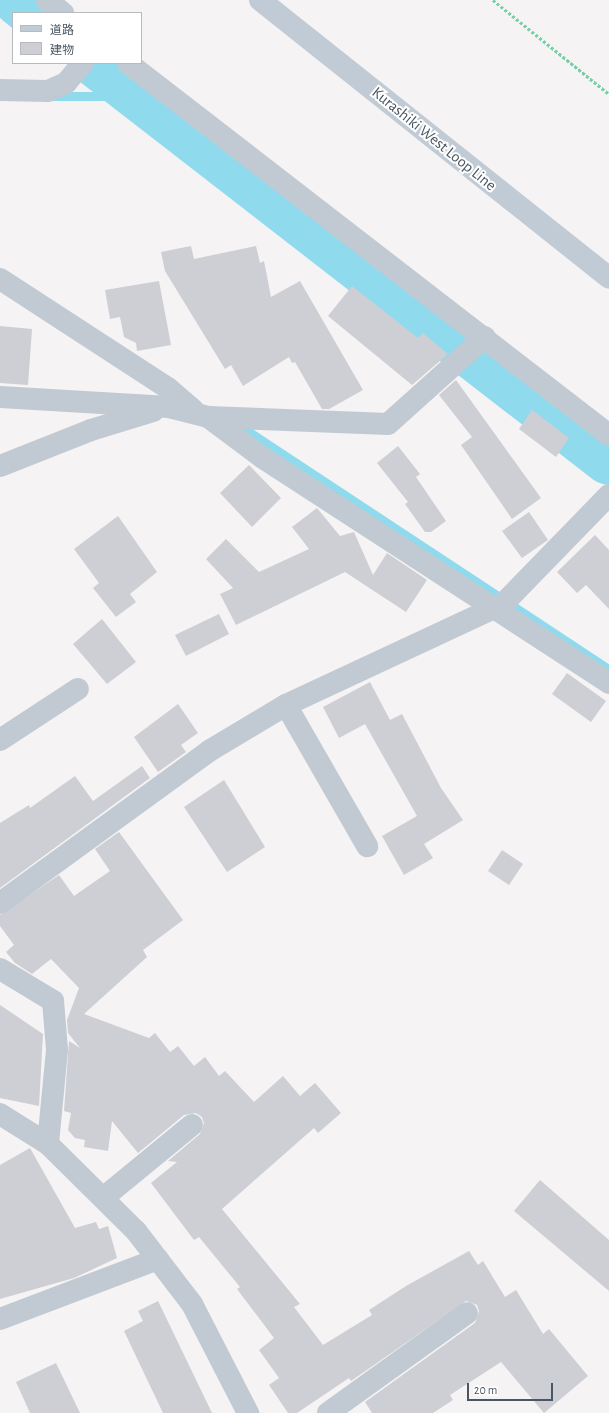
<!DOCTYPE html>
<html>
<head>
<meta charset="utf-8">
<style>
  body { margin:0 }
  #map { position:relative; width:609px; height:1413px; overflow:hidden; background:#f5f3f3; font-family:"Alegreya Sans","Noto Sans JP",sans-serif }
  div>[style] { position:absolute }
  .stream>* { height:9px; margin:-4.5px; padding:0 4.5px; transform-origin:4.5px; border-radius:4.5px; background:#90daee }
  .river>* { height:52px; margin:-26px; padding:0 26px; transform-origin:26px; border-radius:26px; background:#90daee }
  .building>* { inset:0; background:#cdcfd5 }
  .path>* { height:2.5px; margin-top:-1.25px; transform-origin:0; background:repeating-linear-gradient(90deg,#7ad0a6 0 3px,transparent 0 5px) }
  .minor>* { height:22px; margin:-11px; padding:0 11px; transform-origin:11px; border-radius:11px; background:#c1cad2 }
  .secondary>* { height:22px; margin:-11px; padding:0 11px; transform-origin:11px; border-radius:11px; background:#c1cbd6 }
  span { translate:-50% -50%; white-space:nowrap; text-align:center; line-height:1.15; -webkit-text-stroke:4px #fff; paint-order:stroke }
  .street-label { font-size:16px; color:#4a5661 }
  .legend { position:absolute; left:12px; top:12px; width:130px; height:52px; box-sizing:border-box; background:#fff; border:1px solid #b7bbc0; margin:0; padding:5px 7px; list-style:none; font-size:12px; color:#4a5661 }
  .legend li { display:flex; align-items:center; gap:8px; height:20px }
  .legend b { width:20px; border:1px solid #b7bbc0 }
  .scale { position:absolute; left:467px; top:1383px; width:86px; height:18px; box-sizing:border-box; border:2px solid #4a5661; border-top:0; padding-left:5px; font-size:12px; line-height:14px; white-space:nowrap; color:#4a5661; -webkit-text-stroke:3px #fff; paint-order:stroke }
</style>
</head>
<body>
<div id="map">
  <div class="stream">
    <div style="left:51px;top:96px;width:88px"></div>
    <div style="left:246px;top:430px;width:435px;rotate:33.4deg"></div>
  </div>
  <div class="river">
    <div style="left:19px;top:0;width:21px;rotate:39deg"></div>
    <div style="left:98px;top:63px;width:646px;rotate:37.77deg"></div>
  </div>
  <div class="building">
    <div style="clip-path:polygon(191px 246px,194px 259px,256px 246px,260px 263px,264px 261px,271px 297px,300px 281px,363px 390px,329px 409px,322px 409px,295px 362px,292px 363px,289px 357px,243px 386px,231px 365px,225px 369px,165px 271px,161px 252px)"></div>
    <div style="clip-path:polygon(159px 281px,171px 345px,137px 351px,136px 343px,124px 337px,120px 317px,110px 319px,105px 290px)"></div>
    <div style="clip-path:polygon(352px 286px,418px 338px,423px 333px,448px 354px,412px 385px,328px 316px)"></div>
    <div style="clip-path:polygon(0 326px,32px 329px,28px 385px,0 383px)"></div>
    <div style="clip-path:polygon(456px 380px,541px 498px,512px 519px,461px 445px,472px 437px,439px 395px)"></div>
    <div style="clip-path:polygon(532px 410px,569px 438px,556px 457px,519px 429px)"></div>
    <div style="clip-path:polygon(398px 446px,420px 474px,416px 477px,446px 521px,431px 532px,425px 532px,405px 504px,408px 502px,377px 463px)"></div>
    <div style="clip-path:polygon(249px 465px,281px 498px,252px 527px,220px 493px)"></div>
    <div style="clip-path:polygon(317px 508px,340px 536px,354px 532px,373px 575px,387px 553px,427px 580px,406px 612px,345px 572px,236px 625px,220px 594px,233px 588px,206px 559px,226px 539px,259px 572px,309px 549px,292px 527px)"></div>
    <div style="clip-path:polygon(529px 512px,548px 540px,522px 558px,502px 531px)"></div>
    <div style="clip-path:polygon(118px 516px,157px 572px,130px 594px,136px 602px,116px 617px,93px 588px,99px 583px,74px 549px)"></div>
    <div style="clip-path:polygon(595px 535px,609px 550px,609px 609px,586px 585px,577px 593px,557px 572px)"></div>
    <div style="clip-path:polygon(219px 614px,229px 634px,186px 656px,175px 635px)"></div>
    <div style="clip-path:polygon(102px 619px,136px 662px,107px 684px,73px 644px)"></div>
    <div style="clip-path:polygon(567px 673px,606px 701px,591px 722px,552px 694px)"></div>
    <div style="clip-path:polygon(370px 682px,390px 720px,402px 714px,441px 788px,463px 820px,424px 844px,433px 858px,404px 875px,382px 836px,417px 816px,365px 724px,339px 738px,323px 707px)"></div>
    <div style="clip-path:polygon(178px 704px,198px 733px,181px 745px,186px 752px,158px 772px,134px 737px)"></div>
    <div style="clip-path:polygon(142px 766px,150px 778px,0 888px,0 823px,29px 805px,30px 808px,75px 776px,93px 801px)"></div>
    <div style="clip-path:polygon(224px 780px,265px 847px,227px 872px,184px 807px)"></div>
    <div style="clip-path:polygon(119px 832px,183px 920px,143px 950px,147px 957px,84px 1014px,149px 1038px,155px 1033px,170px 1052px,178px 1046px,194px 1066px,205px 1057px,219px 1076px,225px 1071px,254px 1102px,283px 1076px,300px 1096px,315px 1083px,341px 1113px,318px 1133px,314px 1128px,222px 1209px,300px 1304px,294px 1307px,323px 1345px,372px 1315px,369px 1310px,406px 1286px,469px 1251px,478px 1265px,483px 1261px,505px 1297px,516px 1290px,543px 1334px,549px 1329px,588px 1376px,544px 1413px,501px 1362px,450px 1395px,453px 1400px,433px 1413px,372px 1413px,365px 1402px,475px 1323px,479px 1311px,477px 1305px,466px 1301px,351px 1381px,349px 1378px,297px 1413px,288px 1413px,269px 1385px,279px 1378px,259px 1350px,274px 1338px,237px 1289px,240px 1287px,199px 1237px,194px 1240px,151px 1183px,177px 1162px,168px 1161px,200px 1134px,204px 1123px,202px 1117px,196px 1113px,184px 1115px,138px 1153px,112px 1121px,108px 1151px,84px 1147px,85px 1140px,75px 1138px,68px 1130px,71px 1113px,64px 1111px,69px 1041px,80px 1048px,68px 1033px,67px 1020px,79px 988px,51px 959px,32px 974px,15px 963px,6px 952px,14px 945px,0 926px,0 915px,59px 875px,74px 896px,110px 871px,95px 849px)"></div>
    <div style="clip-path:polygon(502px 850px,523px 864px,509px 885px,488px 871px)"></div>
    <div style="clip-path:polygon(0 1005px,43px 1034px,39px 1106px,0 1098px)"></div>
    <div style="clip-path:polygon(30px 1148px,75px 1228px,96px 1222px,99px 1229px,108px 1226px,117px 1258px,74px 1278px,0 1299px,0 1165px)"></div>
    <div style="clip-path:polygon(540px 1180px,609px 1240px,609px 1291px,514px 1211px)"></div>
    <div style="clip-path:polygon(158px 1301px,212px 1413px,163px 1413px,124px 1331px,143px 1321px,138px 1311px)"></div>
    <div style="clip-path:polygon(56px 1363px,80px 1413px,30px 1413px,16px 1382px)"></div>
  </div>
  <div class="path">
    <div style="left:493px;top:0;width:149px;rotate:39deg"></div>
  </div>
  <div class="minor">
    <div style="left:47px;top:0;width:21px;rotate:39deg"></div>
    <div style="left:128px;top:63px;width:608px;rotate:37.72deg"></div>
    <div style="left:0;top:90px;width:48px;rotate:1.2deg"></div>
    <div style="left:48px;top:91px;width:20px;rotate:-24deg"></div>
    <div style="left:66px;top:83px;width:26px;rotate:-50deg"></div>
    <div style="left:0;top:279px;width:200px;rotate:33deg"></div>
    <div style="left:168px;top:388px;width:33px;rotate:41deg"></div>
    <div style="left:0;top:397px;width:169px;rotate:3.4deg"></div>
    <div style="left:169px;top:407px;width:40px;rotate:14.4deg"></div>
    <div style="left:208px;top:417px;width:69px;rotate:36.7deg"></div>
    <div style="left:263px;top:458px;width:413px;rotate:33deg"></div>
    <div style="left:208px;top:417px;width:180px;rotate:2.2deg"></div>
    <div style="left:388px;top:424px;width:130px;rotate:-41.9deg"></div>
    <div style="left:0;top:466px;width:98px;rotate:-21.6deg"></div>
    <div style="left:91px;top:430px;width:65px;rotate:-17deg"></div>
    <div style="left:286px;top:705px;width:163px;rotate:60.1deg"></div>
    <div style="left:0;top:740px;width:93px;rotate:-33.2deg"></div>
    <div style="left:0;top:903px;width:258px;rotate:-36deg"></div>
    <div style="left:209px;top:751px;width:90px;rotate:-30.9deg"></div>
    <div style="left:286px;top:705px;width:239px;rotate:-25deg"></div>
    <div style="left:503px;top:604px;width:152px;rotate:-45.8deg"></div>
    <div style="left:0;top:969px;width:62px;rotate:31.1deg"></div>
    <div style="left:53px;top:1001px;width:49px;rotate:85.3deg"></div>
    <div style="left:57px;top:1050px;width:94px;rotate:95.5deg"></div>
    <div style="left:48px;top:1144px;width:124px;rotate:44.7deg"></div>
    <div style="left:136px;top:1231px;width:92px;rotate:52.5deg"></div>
    <div style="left:192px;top:1304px;width:123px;rotate:62.8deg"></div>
    <div style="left:0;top:1114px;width:57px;rotate:32deg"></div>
    <div style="left:103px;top:1198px;width:115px;rotate:-39.4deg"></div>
    <div style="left:0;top:1319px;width:169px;rotate:-20.8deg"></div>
    <div style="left:328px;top:1413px;width:171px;rotate:-35.7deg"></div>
  </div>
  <div class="secondary">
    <div style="left:260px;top:0;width:446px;rotate:38.5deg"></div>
  </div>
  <div class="street-label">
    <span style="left:434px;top:139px;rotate:39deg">Kurashiki West Loop Line</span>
  </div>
  <ul class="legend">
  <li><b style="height:5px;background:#c1cbd6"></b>道路</li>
  <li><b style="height:11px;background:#cdcfd5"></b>建物</li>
  </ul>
  <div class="scale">20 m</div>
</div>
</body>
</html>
